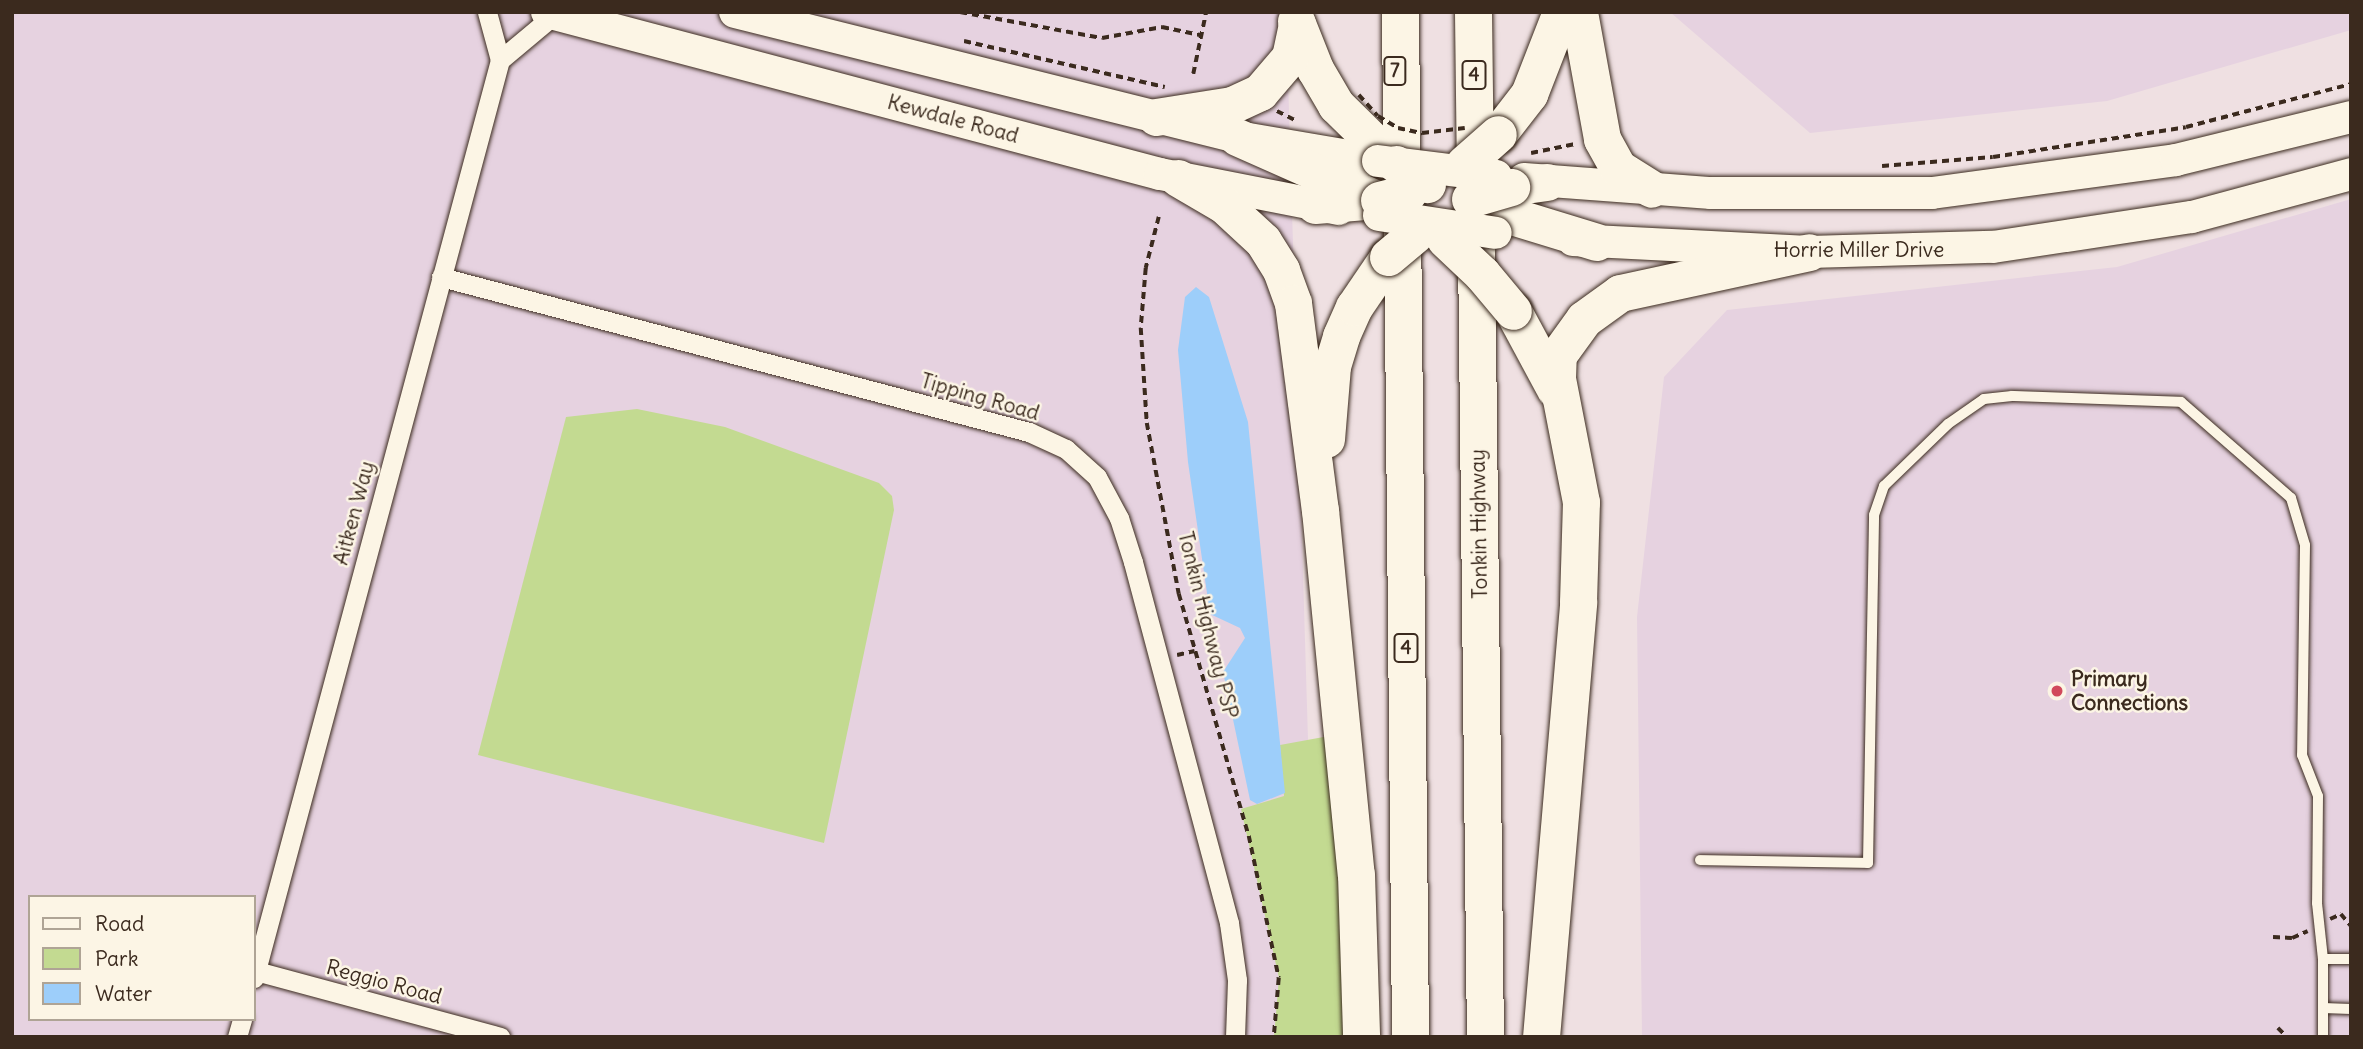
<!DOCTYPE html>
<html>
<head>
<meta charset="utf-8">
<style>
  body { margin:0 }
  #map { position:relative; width:2363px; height:1049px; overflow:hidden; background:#efe0e2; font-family:Delius,sans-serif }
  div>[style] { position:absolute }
  .built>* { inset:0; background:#e6d2e0 }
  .green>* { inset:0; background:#c3da91 }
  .water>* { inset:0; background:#9dcefa }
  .path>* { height:3.5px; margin-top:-1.75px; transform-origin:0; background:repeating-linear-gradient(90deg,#3b2a1e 0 7px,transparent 0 12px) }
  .roads { filter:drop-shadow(0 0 2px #3b2a1e) drop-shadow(0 0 2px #3b2a1e) }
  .lane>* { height:10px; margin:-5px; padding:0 5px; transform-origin:5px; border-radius:5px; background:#fcf5e5 }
  .street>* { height:19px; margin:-9.5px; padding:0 9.5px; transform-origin:9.5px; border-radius:9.5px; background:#fcf5e5 }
  .primary>* { height:32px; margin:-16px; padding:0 16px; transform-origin:16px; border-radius:16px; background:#fcf5e5 }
  .highway>* { height:37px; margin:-18.5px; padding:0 18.5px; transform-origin:18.5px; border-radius:18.5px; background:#fcf5e5 }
  .path-bridge>* { height:3.5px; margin-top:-1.75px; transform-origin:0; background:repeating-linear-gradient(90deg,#3b2a1e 0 7px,transparent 0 12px) }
  .bridges { filter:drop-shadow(0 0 2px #3b2a1e) drop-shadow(0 0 2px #3b2a1e) }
  .primary-bridge>* { height:32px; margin:-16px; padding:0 16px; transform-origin:16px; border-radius:16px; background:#fcf5e5 }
  .highway-bridge>* { height:37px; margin:-18.5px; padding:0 18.5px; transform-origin:18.5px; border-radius:18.5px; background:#fcf5e5 }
  .dots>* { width:19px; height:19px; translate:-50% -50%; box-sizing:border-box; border:4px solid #fcf5e5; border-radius:50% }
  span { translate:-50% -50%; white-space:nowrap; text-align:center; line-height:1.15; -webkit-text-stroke:5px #fcf5e5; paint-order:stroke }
  .shield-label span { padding:2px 5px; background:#fcf5e5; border:2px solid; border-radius:5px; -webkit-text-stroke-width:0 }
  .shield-label { font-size:19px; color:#3b2a1e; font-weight:700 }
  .street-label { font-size:21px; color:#3b2a1e }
  .poi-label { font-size:21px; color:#3b2a1e; font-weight:700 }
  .left { translate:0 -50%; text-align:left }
  .frame { position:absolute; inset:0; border:14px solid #3b2a1e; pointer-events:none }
  .legend { position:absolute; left:28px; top:895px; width:228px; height:126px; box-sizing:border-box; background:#fcf5e5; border:2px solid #afa495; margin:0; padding:9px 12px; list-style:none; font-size:21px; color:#3b2a1e }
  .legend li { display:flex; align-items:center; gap:14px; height:35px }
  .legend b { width:35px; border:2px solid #afa495 }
</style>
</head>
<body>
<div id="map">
  <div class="built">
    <div style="clip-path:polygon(evenodd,12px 12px,1286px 12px,1317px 1037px,12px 1037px,12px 12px,30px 897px,254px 897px,254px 1019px,30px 1019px,30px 897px)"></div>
    <div style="clip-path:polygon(1670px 12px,2351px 12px,2351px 30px,2107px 101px,1810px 133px)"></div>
    <div style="clip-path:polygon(2351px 199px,2351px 1037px,1642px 1037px,1637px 617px,1664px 377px,1727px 310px,2117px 267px)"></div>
  </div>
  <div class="green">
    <div style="clip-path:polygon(637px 409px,725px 427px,879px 483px,892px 496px,894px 510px,824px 843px,478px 755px,566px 417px)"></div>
    <div style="clip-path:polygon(1329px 736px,1349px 1037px,1274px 1037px,1279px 978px,1241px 809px,1284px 796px,1280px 745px)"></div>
  </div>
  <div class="water">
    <div style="clip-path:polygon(1196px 287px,1209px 297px,1248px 422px,1285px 793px,1257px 804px,1250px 800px,1223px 672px,1245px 638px,1240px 628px,1210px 614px,1188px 462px,1178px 350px,1185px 297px)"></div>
  </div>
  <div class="path">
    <div style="left:960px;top:12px;width:144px;rotate:10.4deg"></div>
    <div style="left:1102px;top:38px;width:61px;rotate:-10.4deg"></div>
    <div style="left:1162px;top:27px;width:40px;rotate:12deg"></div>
    <div style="left:964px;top:41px;width:206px;rotate:12.9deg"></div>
    <div style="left:1193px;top:74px;width:63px;rotate:-78.2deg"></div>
    <div style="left:1277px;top:111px;width:20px;rotate:27deg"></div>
    <div style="left:1531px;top:153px;width:45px;rotate:-11.6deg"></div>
    <div style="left:1882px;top:166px;width:111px;rotate:-4.6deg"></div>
    <div style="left:1993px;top:157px;width:195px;rotate:-8.8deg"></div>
    <div style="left:2186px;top:127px;width:171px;rotate:-14.6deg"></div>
    <div style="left:1159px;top:217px;width:53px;rotate:104.3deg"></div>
    <div style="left:1146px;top:268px;width:60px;rotate:94.8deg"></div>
    <div style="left:1141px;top:328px;width:95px;rotate:86.4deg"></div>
    <div style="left:1147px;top:423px;width:174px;rotate:79.4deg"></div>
    <div style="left:1179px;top:594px;width:252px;rotate:73.9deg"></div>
    <div style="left:1249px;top:836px;width:145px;rotate:78.1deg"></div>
    <div style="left:1279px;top:978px;width:59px;rotate:94.8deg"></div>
    <div style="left:1177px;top:655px;width:18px;rotate:-13deg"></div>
    <div style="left:2330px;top:919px;width:12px;rotate:-24deg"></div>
    <div style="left:2341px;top:914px;width:16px;rotate:50deg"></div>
    <div style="left:2273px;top:937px;width:19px;rotate:3deg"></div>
    <div style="left:2292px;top:938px;width:17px;rotate:-24deg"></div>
    <div style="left:2278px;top:1028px;width:13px;rotate:45deg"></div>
  </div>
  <div class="roads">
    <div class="lane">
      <div style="left:1700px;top:860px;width:168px;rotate:1deg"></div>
      <div style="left:1868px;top:863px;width:348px;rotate:-89deg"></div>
      <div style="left:1874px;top:515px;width:31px;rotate:-71deg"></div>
      <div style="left:1884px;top:486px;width:89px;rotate:-44.1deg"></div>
      <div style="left:1948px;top:424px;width:44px;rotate:-34.8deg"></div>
      <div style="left:1984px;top:399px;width:28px;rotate:-6deg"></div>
      <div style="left:2012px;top:396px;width:169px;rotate:2deg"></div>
      <div style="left:2181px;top:402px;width:146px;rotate:41.1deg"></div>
      <div style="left:2291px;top:498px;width:49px;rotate:73.4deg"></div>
      <div style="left:2305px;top:545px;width:210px;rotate:90.8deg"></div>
      <div style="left:2302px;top:755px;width:44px;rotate:68.7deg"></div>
      <div style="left:2318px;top:796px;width:107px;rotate:90.5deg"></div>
      <div style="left:2317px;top:903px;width:56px;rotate:83.9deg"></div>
      <div style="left:2323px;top:959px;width:28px"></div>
      <div style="left:2323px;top:959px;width:78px;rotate:90deg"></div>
      <div style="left:2323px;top:1008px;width:28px;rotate:2deg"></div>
    </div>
    <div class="street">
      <div style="left:500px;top:60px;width:72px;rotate:-39.9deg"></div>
      <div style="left:441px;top:277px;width:608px;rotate:14.77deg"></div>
      <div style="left:1029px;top:432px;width:41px;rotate:24.7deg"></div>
      <div style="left:1066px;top:449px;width:42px;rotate:42.1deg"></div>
      <div style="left:1097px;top:477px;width:47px;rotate:61.8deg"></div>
      <div style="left:1119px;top:518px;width:46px;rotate:72.3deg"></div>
      <div style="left:1133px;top:562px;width:374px;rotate:75.1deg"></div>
      <div style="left:1229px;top:923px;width:58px;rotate:82deg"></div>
      <div style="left:1237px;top:980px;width:57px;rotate:92deg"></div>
      <div style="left:256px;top:971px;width:253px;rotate:15.1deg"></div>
      <div style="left:254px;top:978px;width:950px;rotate:-75deg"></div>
      <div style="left:500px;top:60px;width:50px;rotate:-105.2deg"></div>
      <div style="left:237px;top:1037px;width:19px;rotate:-74deg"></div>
    </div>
    <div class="primary">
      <div style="left:547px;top:12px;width:634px;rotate:14.8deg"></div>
      <div style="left:1160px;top:174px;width:182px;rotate:11.1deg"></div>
      <div style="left:735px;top:12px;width:517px;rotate:13.98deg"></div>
      <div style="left:1237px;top:137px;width:143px;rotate:9.7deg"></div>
      <div style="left:1524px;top:179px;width:188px;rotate:4.3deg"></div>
      <div style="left:1711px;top:193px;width:221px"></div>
      <div style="left:1932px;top:193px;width:246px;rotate:-7.7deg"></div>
      <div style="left:2176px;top:160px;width:180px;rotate:-13.8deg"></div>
      <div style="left:1573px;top:240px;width:236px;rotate:2.9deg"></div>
      <div style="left:1809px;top:252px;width:184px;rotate:-1.6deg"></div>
      <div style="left:1993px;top:247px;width:201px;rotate:-8.6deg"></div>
      <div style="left:2192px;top:217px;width:165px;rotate:-15.1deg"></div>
    </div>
    <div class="highway">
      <div style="left:1400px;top:12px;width:1025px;rotate:89.44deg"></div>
      <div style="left:1473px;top:12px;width:167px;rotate:89.3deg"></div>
      <div style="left:1579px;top:12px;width:129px;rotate:79.7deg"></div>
      <div style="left:1602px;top:139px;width:33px;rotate:61deg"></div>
      <div style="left:1618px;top:168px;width:39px;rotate:32deg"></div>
      <div style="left:1296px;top:21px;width:52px;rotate:68.4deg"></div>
      <div style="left:1315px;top:69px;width:42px;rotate:59.7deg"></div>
      <div style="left:1336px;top:105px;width:84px;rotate:44.5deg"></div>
      <div style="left:1156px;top:117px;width:77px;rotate:-9deg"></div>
      <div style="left:1232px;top:105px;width:31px;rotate:-25deg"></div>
      <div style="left:1260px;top:92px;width:46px;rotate:-49.4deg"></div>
      <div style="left:1290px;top:57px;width:34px;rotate:-78deg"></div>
      <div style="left:1498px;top:134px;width:51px;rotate:-52.2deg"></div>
      <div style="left:1529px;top:94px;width:88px;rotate:-68.7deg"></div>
      <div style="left:1237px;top:137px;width:155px;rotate:23.9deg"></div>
      <div style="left:1178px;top:178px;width:53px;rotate:30.4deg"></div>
      <div style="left:1224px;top:205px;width:53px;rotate:42.7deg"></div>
      <div style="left:1263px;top:241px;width:34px;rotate:58deg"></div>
      <div style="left:1281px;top:270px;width:35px;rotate:70deg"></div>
      <div style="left:1293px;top:303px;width:209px;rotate:82.6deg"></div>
      <div style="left:1320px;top:510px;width:366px;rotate:84.4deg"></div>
      <div style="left:1356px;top:874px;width:163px;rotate:88.2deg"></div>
      <div style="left:1511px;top:187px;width:36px;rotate:-8deg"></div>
      <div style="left:1315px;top:205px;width:63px;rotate:-4.5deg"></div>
      <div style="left:1479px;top:206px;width:123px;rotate:17deg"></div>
      <div style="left:1476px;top:248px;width:789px;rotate:89.35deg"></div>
      <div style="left:1513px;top:311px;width:89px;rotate:61.7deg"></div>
      <div style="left:1326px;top:439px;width:73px;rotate:-85.3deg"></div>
      <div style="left:1332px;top:366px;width:31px;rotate:-73deg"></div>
      <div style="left:1341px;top:336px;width:32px;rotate:-66deg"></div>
      <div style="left:1354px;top:307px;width:60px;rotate:-55.8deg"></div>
      <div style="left:1541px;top:1037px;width:437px;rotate:-85.1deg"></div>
      <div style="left:1578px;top:602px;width:100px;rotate:-88.3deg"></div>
      <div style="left:1581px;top:502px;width:126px;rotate:-101deg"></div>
      <div style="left:1557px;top:378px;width:23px;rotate:-88deg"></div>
      <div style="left:1558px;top:355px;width:44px;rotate:-54.2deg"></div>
      <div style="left:1584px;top:319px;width:44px;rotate:-35.8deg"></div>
      <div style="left:1620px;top:293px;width:193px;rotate:-12.2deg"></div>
    </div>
  </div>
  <div class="path-bridge">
    <div style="left:1359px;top:95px;width:28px;rotate:48deg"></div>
    <div style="left:1378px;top:116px;width:23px;rotate:31deg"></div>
    <div style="left:1398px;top:128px;width:25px;rotate:12deg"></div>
    <div style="left:1422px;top:133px;width:43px;rotate:-6.6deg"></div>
  </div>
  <div class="bridges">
    <div class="primary-bridge">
      <div style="left:1378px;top:161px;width:119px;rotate:7.2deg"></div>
      <div style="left:1379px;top:215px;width:118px;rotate:8.7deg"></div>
    </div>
    <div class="highway-bridge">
      <div style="left:1396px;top:164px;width:37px;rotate:33deg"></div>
      <div style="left:1464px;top:164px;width:45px;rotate:-41.4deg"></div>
      <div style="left:1470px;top:199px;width:43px;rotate:-16.3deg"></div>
      <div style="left:1379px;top:200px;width:30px;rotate:-14deg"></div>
      <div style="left:1445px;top:239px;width:51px;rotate:43.4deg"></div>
      <div style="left:1482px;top:274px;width:48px;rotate:50deg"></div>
      <div style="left:1388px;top:257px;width:35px;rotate:-40deg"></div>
    </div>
  </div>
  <div class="dots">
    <div style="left:2057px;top:691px;background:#d1495b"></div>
  </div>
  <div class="shield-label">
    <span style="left:1395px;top:71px">7</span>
    <span style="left:1474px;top:75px">4</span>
    <span style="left:1406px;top:648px">4</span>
  </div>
  <div class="street-label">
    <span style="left:953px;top:119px;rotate:15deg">Kewdale Road</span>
    <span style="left:1859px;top:250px">Horrie Miller Drive</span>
    <span style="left:980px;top:397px;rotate:16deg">Tipping Road</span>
    <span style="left:354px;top:513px;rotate:-75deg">Aitken Way</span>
    <span style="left:1479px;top:524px;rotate:-91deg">Tonkin Highway</span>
    <span style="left:1208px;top:625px;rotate:76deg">Tonkin Highway PSP</span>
    <span style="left:384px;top:982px;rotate:15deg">Reggio Road</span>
  </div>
  <div class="poi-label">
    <span class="left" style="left:2071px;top:691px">Primary<br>Connections</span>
  </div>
  <div class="frame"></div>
  <ul class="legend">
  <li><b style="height:9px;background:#fcf5e5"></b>Road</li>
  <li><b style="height:19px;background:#c3da91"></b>Park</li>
  <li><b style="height:19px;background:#9dcefa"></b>Water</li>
  </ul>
</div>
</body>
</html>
